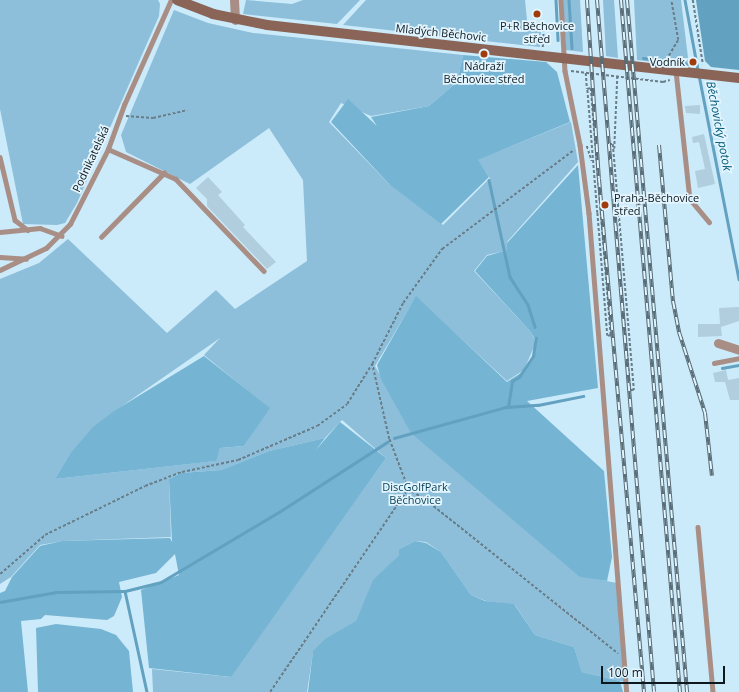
<!DOCTYPE html>
<html>
<head>
<meta charset="utf-8">
<style>
  body { margin:0 }
  #map { position:relative; width:739px; height:692px; overflow:hidden; background:#cbeafa; font-family:"Open Sans",sans-serif }
  div>[style] { position:absolute }
  .green>* { inset:0; background:#8dbfda }
  .forest>* { inset:0; background:#75b4d3 }
  .water>* { inset:0; background:#63a1c0 }
  .stream>* { height:2.5px; margin:-1.25px; padding:0 1.25px; transform-origin:1.25px; border-radius:1.25px; background:#63a1c0 }
  .building>* { inset:0; background:#b0cede }
  .path>* { height:1.5px; margin-top:-0.75px; transform-origin:0; background:repeating-linear-gradient(90deg,#697d88 0 3px,transparent 0 5px) }
  .lane>* { height:4.5px; margin:-2.25px; padding:0 2.25px; transform-origin:2.25px; border-radius:2.25px; background:#a98e85 }
  .street>* { height:9px; margin:-4.5px; padding:0 4.5px; transform-origin:4.5px; border-radius:4.5px; background:#a98e85 }
  .secondary>* { height:10px; margin:-5px; padding:0 5px; transform-origin:5px; border-radius:5px; background:#8a6557 }
  .rail>* { height:4px; margin-top:-2px; transform-origin:0; background:repeating-linear-gradient(90deg,#e3f5ff 0 8px,#596c76 0 16px); box-sizing:border-box; border-block:1px solid #596c76 }
  .dots>* { width:11px; height:11px; translate:-50% -50%; box-sizing:border-box; border:2px solid #e3f5ff; border-radius:50% }
  span { translate:-50% -50%; white-space:nowrap; text-align:center; line-height:1.15; -webkit-text-stroke:3.5px #e3f5ff; paint-order:stroke }
  .poi-label { font-size:11px; color:#0d181e }
  .right { translate:-100% -50%; text-align:right }
  .left { translate:0 -50%; text-align:left }
  .street-label { font-size:11px; color:#0d181e }
  .park-label { font-size:11px; color:#043c52 }
  .water-label { font-size:12px; color:#035978; font-style:italic }
  .scale { position:absolute; left:601px; top:666px; width:124px; height:18px; box-sizing:border-box; border:2px solid #0d181e; border-top:0; padding-left:5px; font-size:12px; line-height:14px; white-space:nowrap; color:#0d181e; -webkit-text-stroke:3px #e3f5ff; paint-order:stroke }
</style>
</head>
<body>
<div id="map">
  <div class="green">
    <div style="clip-path:polygon(0 0,158px 0,160px 4px,159px 16px,77px 203px,65px 223px,57px 225px,23px 224px,0 109px)"></div>
    <div style="clip-path:polygon(246px 0,292px 4px,303px 0,360px 0,337px 24px,243px 14px)"></div>
    <div style="clip-path:polygon(366px 0,525px 0,528px 30px,541px 31px,540px 47px,343px 25px)"></div>
    <div style="clip-path:polygon(563px 0,580px 0,583px 52px,566px 50px)"></div>
    <div style="clip-path:polygon(603px 0,614px 0,618px 58px,606px 56px)"></div>
    <div style="clip-path:polygon(634px 0,681px 0,689px 66px,637px 60px)"></div>
    <div style="clip-path:polygon(evenodd,174px 10px,208px 23px,253px 33px,463px 55px,457px 82px,429px 106px,371px 116px,341px 103px,329px 122px,389px 184px,443px 225px,490px 178px,477px 160px,571px 122px,578px 162px,507px 242px,508px 250px,487px 255px,474px 271px,530px 331px,536px 342px,524px 370px,507px 381px,416px 297px,375px 366px,413px 433px,580px 576px,617px 583px,624px 682px,582px 672px,574px 647px,535px 635px,515px 605px,486px 601px,471px 595px,441px 552px,426px 542px,415px 541px,399px 549px,399px 555px,373px 581px,356px 622px,325px 640px,313px 652px,307px 692px,153px 692px,152px 669px,230px 677px,386px 458px,342px 420px,325px 438px,269px 451px,221px 470px,181px 473px,169px 479px,171px 537px,63px 541px,40px 545px,11px 577px,0 584px,0 279px,39px 263px,68px 239px,167px 333px,216px 290px,235px 309px,307px 261px,303px 180px,269px 128px,190px 184px,126px 152px,121px 135px,174px 10px,220px 338px,204px 355px,269px 408px,244px 446px,220px 448px,215px 461px,55px 479px,69px 455px,115px 411px,220px 338px)"></div>
  </div>
  <div class="forest">
    <div style="clip-path:polygon(463px 55px,546px 62px,557px 72px,570px 122px,478px 160px,489px 177px,441px 224px,390px 185px,331px 122px,348px 99px,377px 126px,371px 117px,429px 106px,457px 82px)"></div>
    <div style="clip-path:polygon(578px 165px,598px 388px,527px 401px,604px 471px,612px 557px,607px 581px,580px 577px,411px 433px,381px 379px,377px 365px,416px 296px,507px 382px,524px 371px,533px 356px,536px 341px,530px 331px,475px 271px,487px 256px,507px 250px,507px 243px)"></div>
    <div style="clip-path:polygon(204px 356px,270px 408px,244px 446px,220px 448px,216px 461px,55px 479px,69px 455px,93px 427px,114px 411px)"></div>
    <div style="clip-path:polygon(340px 422px,386px 458px,231px 677px,149px 668px,141px 590px,179px 575px,175px 554px,156px 573px,119px 582px,122px 597px,114px 616px,107px 620px,45px 615px,41px 619px,21px 621px,28px 692px,0 692px,0 593px,5px 591px,12px 577px,40px 546px,62px 541px,170px 538px,172px 542px,169px 479px,181px 473px,221px 470px,269px 451px,325px 438px,315px 451px)"></div>
    <div style="clip-path:polygon(415px 541px,426px 543px,441px 552px,471px 595px,485px 601px,514px 604px,535px 635px,574px 647px,582px 672px,620px 681px,623px 692px,308px 692px,313px 651px,325px 639px,356px 621px,373px 580px,399px 555px,399px 549px)"></div>
    <div style="clip-path:polygon(56px 624px,101px 629px,116px 635px,129px 651px,133px 692px,38px 692px,36px 628px)"></div>
  </div>
  <div class="water">
    <div style="clip-path:polygon(696px 0,739px 0,739px 70px,711px 67px,705px 61px)"></div>
  </div>
  <div class="stream">
    <div style="left:556px;top:0;width:40px;rotate:87.1deg"></div>
    <div style="left:569px;top:0;width:48px;rotate:86.4deg"></div>
    <div style="left:685px;top:0;width:71px;rotate:79.5deg"></div>
    <div style="left:643px;top:58px;width:18px;rotate:6deg"></div>
    <div style="left:671px;top:61px;width:26px;rotate:9deg"></div>
    <div style="left:699px;top:75px;width:208px;rotate:78.9deg"></div>
    <div style="left:489px;top:180px;width:99px;rotate:77.8deg"></div>
    <div style="left:510px;top:277px;width:33px;rotate:57deg"></div>
    <div style="left:528px;top:305px;width:23px;rotate:72deg"></div>
    <div style="left:722px;top:368px;width:17px;rotate:-10deg"></div>
    <div style="left:508px;top:407px;width:26px;rotate:-81deg"></div>
    <div style="left:512px;top:381px;width:8px;rotate:-30deg"></div>
    <div style="left:519px;top:377px;width:25px;rotate:-56deg"></div>
    <div style="left:533px;top:356px;width:18px;rotate:-81deg"></div>
    <div style="left:394px;top:438px;width:116px;rotate:-15.5deg"></div>
    <div style="left:506px;top:407px;width:32px;rotate:-4deg"></div>
    <div style="left:538px;top:405px;width:46px;rotate:-11.3deg"></div>
    <div style="left:125px;top:591px;width:103px;rotate:77.7deg"></div>
    <div style="left:0;top:602px;width:57px;rotate:-10.1deg"></div>
    <div style="left:56px;top:592px;width:69px;rotate:-0.8deg"></div>
    <div style="left:125px;top:591px;width:37px;rotate:-14deg"></div>
    <div style="left:161px;top:582px;width:137px;rotate:-30.7deg"></div>
    <div style="left:279px;top:512px;width:129px;rotate:-32.9deg"></div>
  </div>
  <div class="building">
    <div style="clip-path:polygon(700px 105px,700px 114px,686px 113px,685px 106px)"></div>
    <div style="clip-path:polygon(704px 134px,715px 184px,698px 188px,695px 171px,705px 169px,699px 142px,693px 143px,692px 137px)"></div>
    <div style="clip-path:polygon(208px 177px,222px 192px,218px 195px,245px 225px,243px 227px,276px 262px,267px 269px,207px 206px,207px 199px,196px 188px)"></div>
    <div style="clip-path:polygon(739px 307px,739px 321px,721px 327px,722px 336px,698px 337px,698px 324px,720px 324px,719px 308px)"></div>
    <div style="clip-path:polygon(726px 370px,728px 380px,739px 378px,739px 400px,730px 400px,725px 382px,715px 382px,713px 373px)"></div>
  </div>
  <div class="path">
    <div style="left:693px;top:0;width:65px;rotate:81.1deg"></div>
    <div style="left:537px;top:25px;width:8px;rotate:30deg"></div>
    <div style="left:544px;top:29px;width:19px;rotate:93deg"></div>
    <div style="left:666px;top:60px;width:23px;rotate:-59deg"></div>
    <div style="left:678px;top:40px;width:41px;rotate:-99.9deg"></div>
    <div style="left:571px;top:71px;width:93px;rotate:6.8deg"></div>
    <div style="left:663px;top:82px;width:7px;rotate:-16deg"></div>
    <div style="left:586px;top:73px;width:16px;rotate:86deg"></div>
    <div style="left:591px;top:88px;width:249px;rotate:85.4deg"></div>
    <div style="left:611px;top:336px;width:4px;rotate:180deg"></div>
    <div style="left:607px;top:336px;width:123px;rotate:-94.6deg"></div>
    <div style="left:597px;top:213px;width:124px;rotate:-94.6deg"></div>
    <div style="left:587px;top:89px;width:4px;rotate:-14deg"></div>
    <div style="left:126px;top:116px;width:27px;rotate:4deg"></div>
    <div style="left:153px;top:118px;width:35px;rotate:-13deg"></div>
    <div style="left:609px;top:144px;width:4px"></div>
    <div style="left:613px;top:144px;width:247px;rotate:85.1deg"></div>
    <div style="left:634px;top:390px;width:4px;rotate:166deg"></div>
    <div style="left:630px;top:391px;width:248px;rotate:-94.9deg"></div>
    <div style="left:587px;top:146px;width:16px;rotate:72deg"></div>
    <div style="left:614px;top:149px;width:73px;rotate:-87.6deg"></div>
    <div style="left:408px;top:489px;width:21px;rotate:31deg"></div>
    <div style="left:426px;top:500px;width:246px;rotate:38.6deg"></div>
    <div style="left:0;top:574px;width:60px;rotate:-40.9deg"></div>
    <div style="left:45px;top:535px;width:111px;rotate:-26.1deg"></div>
    <div style="left:145px;top:486px;width:40px;rotate:-21deg"></div>
    <div style="left:182px;top:472px;width:57px;rotate:-12.1deg"></div>
    <div style="left:238px;top:460px;width:86px;rotate:-23.3deg"></div>
    <div style="left:317px;top:426px;width:37px;rotate:-36deg"></div>
    <div style="left:347px;top:404px;width:47px;rotate:-58deg"></div>
    <div style="left:270px;top:692px;width:245px;rotate:-55.8deg"></div>
    <div style="left:408px;top:489px;width:53px;rotate:-110.8deg"></div>
    <div style="left:389px;top:439px;width:77px;rotate:-102.8deg"></div>
    <div style="left:372px;top:364px;width:68px;rotate:-63.1deg"></div>
    <div style="left:403px;top:303px;width:67px;rotate:-54.2deg"></div>
    <div style="left:442px;top:249px;width:165px;rotate:-36.9deg"></div>
  </div>
  <div class="lane">
    <div style="left:561px;top:0;width:71px;rotate:86.8deg"></div>
    <div style="left:565px;top:71px;width:76px;rotate:78.5deg"></div>
    <div style="left:580px;top:145px;width:69px;rotate:82.5deg"></div>
    <div style="left:589px;top:213px;width:481px;rotate:85.5deg"></div>
    <div style="left:676px;top:71px;width:129px;rotate:83.8deg"></div>
    <div style="left:690px;top:199px;width:30px;rotate:50deg"></div>
    <div style="left:108px;top:149px;width:74px;rotate:23.8deg"></div>
    <div style="left:176px;top:179px;width:127px;rotate:46.3deg"></div>
    <div style="left:0;top:157px;width:65px;rotate:76.6deg"></div>
    <div style="left:15px;top:220px;width:16px;rotate:38deg"></div>
    <div style="left:0;top:232px;width:40px;rotate:-5.7deg"></div>
    <div style="left:40px;top:228px;width:23px;rotate:20deg"></div>
    <div style="left:101px;top:237px;width:90px;rotate:-45.5deg"></div>
    <div style="left:0;top:257px;width:26px;rotate:4deg"></div>
    <div style="left:0;top:270px;width:51px;rotate:-25.6deg"></div>
    <div style="left:46px;top:248px;width:34px;rotate:-45deg"></div>
    <div style="left:70px;top:224px;width:84px;rotate:-63.1deg"></div>
    <div style="left:108px;top:149px;width:47px;rotate:-70deg"></div>
    <div style="left:124px;top:105px;width:115px;rotate:-65.9deg"></div>
    <div style="left:714px;top:363px;width:25px;rotate:-11deg"></div>
    <div style="left:698px;top:527px;width:166px;rotate:84.8deg"></div>
  </div>
  <div class="street">
    <div style="left:234px;top:0;width:20px;rotate:87deg"></div>
    <div style="left:718px;top:343px;width:22px;rotate:18deg"></div>
  </div>
  <div class="secondary">
    <div style="left:177px;top:0;width:39px;rotate:21deg"></div>
    <div style="left:213px;top:14px;width:55px;rotate:11.5deg"></div>
    <div style="left:267px;top:25px;width:475px;rotate:6.4deg"></div>
  </div>
  <div class="rail">
    <div style="left:587px;top:0;width:179px;rotate:86.2deg"></div>
    <div style="left:599px;top:179px;width:515px;rotate:84.99deg"></div>
    <div style="left:597px;top:0;width:694px;rotate:85.29deg"></div>
    <div style="left:621px;top:0;width:695px;rotate:85.13deg"></div>
    <div style="left:627px;top:0;width:695px;rotate:85.04deg"></div>
    <div style="left:659px;top:145px;width:157px;rotate:84.9deg"></div>
    <div style="left:673px;top:301px;width:32px;rotate:79deg"></div>
    <div style="left:679px;top:332px;width:85px;rotate:72.2deg"></div>
    <div style="left:705px;top:413px;width:63px;rotate:83.7deg"></div>
  </div>
  <div class="dots">
    <div style="left:537px;top:14px;background:#a03c0c"></div>
    <div style="left:484px;top:54px;background:#a03c0c"></div>
    <div style="left:693px;top:62px;background:#a03c0c"></div>
    <div style="left:605px;top:205px;background:#a03c0c"></div>
  </div>
  <div class="poi-label">
    <span style="left:537px;top:33px">P+R Běchovice<br>střed</span>
    <span class="right" style="left:685px;top:62px">Vodník</span>
    <span style="left:484px;top:73px">Nádraží<br>Běchovice střed</span>
    <span class="left" style="left:614px;top:205px">Praha-Běchovice<br>střed</span>
  </div>
  <div class="street-label">
    <span style="left:441px;top:33px;rotate:6deg">Mladých Běchovic</span>
    <span style="left:91px;top:159px;rotate:-65deg">Podnikatelská</span>
  </div>
  <div class="park-label">
    <span style="left:415px;top:494px">DiscGolfPark<br>Běchovice</span>
  </div>
  <div class="water-label">
    <span style="left:719px;top:126px;rotate:79deg">Běchovický potok</span>
  </div>
  <div class="scale">100 m</div>
</div>
</body>
</html>
